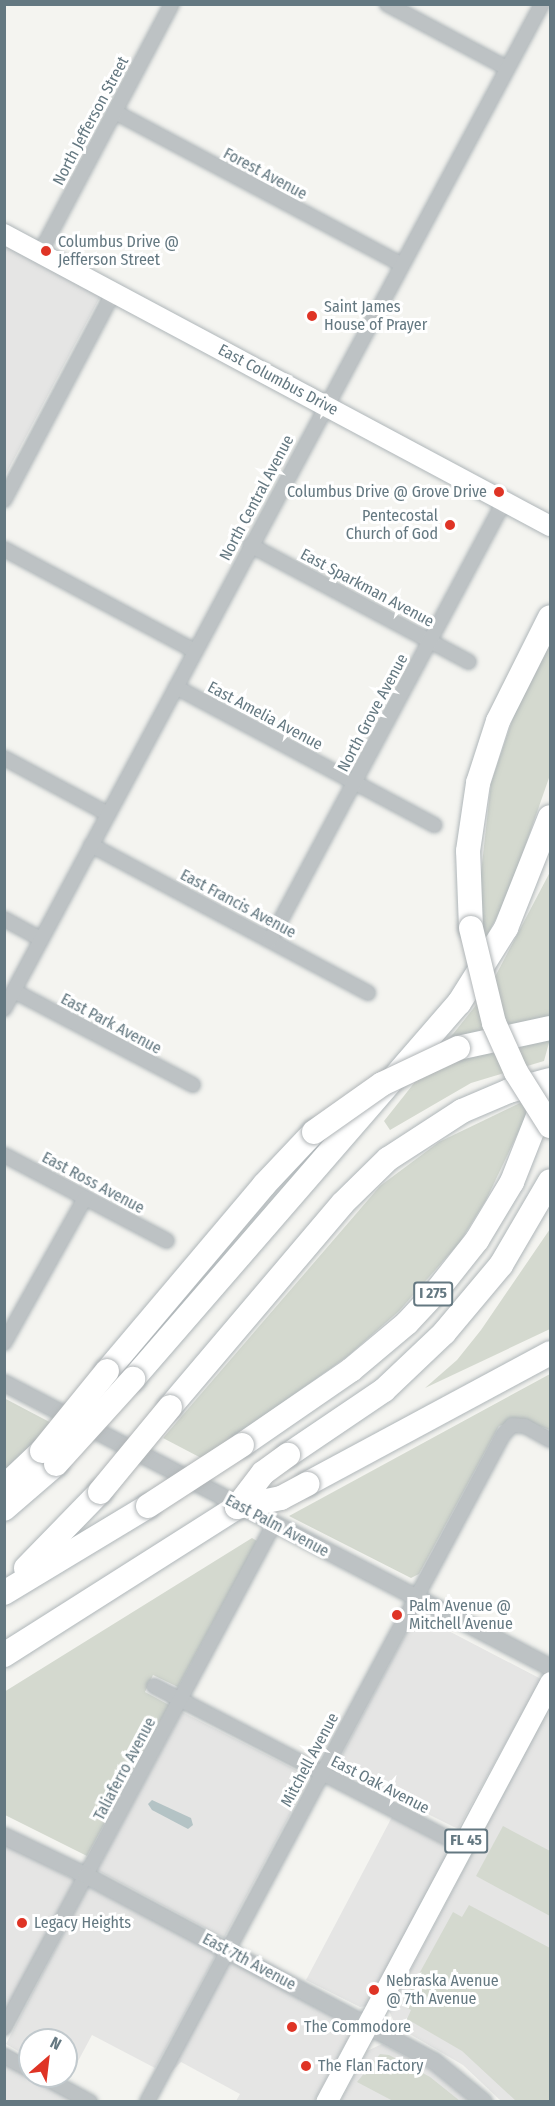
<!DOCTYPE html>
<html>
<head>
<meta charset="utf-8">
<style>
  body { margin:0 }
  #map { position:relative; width:555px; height:2106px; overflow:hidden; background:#f4f4f0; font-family:"Fira Sans Condensed",sans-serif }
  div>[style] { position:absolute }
  .built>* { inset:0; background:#e5e5e4 }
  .green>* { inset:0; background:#d4d9cf }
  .water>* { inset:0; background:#b4c3c5 }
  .roads { filter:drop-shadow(0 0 2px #afb6b9) drop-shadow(0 0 2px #afb6b9) }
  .minor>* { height:14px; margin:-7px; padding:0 7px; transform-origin:7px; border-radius:7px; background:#bdc2c4 }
  .tertiary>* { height:16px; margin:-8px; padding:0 8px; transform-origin:8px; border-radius:8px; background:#bdc2c4 }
  .secondary>* { height:20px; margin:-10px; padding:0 10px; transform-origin:10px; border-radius:10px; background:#fff }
  .primary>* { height:21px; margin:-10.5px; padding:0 10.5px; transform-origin:10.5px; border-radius:10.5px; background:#fff }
  .motorway>* { height:24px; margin:-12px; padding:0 12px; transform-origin:12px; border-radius:12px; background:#fff }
  .bridges { filter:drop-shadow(0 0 2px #b0b5b7) drop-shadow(0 0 2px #b0b5b7) }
  .motorway-bridge>* { height:24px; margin:-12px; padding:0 12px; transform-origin:12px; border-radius:12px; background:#fff }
  .dots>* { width:16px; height:16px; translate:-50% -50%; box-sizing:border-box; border:3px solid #fff; border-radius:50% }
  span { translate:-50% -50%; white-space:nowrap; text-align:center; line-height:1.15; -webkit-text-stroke:6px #fff; paint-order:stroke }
  .shield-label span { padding:2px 4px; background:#fff; border:2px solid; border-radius:4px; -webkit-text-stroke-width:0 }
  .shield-label { font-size:15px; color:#647881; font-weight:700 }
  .street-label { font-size:16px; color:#647881 }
  .poi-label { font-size:16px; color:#647881 }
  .left { translate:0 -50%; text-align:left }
  .right { translate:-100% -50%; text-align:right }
  .frame { position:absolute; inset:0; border:6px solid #647881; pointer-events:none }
  .north { position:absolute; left:18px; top:2028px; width:60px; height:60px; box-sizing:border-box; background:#fff; border:2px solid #c1c9cd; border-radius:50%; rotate:28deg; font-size:16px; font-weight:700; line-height:24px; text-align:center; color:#647881 }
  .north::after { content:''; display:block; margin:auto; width:21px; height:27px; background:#df3425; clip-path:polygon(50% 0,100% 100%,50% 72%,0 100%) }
</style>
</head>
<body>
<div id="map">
  <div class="built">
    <div style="clip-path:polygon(5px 244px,100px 297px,5px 476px)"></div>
    <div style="clip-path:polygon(416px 1614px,541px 1679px,458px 1829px,335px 1768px)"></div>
    <div style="clip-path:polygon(550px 1706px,550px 2101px,501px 2101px,463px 2065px,396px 2026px,389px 2011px)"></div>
    <div style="clip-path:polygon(182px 1712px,310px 1777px,224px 1938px,97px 1870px)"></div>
    <div style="clip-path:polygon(392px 1817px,445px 1845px,449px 1852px,366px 2006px,360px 2007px,306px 1980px)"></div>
    <div style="clip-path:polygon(5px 1844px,75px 1880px,5px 2012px)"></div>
    <div style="clip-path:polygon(88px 1886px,217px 1953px,155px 2068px,92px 2035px,69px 2078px,64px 2076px,66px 2040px,30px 2040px,30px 2058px,6px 2044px)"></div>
    <div style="clip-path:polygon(230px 1961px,349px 2025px,351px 2033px,314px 2101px,236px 2101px,240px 2094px,181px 2062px,168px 2075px)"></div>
    <div style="clip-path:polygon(382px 2044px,433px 2071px,469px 2101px,340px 2102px,367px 2051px)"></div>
    <div style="clip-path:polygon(4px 2046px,30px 2062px,30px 2076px,54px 2076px,96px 2101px,5px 2101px)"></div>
  </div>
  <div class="green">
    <div style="clip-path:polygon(550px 644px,550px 775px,507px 898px,483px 943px,480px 882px,491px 783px,514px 715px)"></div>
    <div style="clip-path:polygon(550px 872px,550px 1039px,544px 1061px,471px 1083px,390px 1130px,384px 1121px,488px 990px)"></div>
    <div style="clip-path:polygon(522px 1102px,527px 1114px,486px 1200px,460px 1242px,399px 1311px,348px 1356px,203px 1459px,163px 1438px,380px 1186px,439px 1142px)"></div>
    <div style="clip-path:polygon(550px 1229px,550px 1329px,425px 1388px,457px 1360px,481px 1330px)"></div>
    <div style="clip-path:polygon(550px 1374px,550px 1430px,521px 1419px,499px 1426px,419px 1574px,411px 1578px,289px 1516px)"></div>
    <div style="clip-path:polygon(4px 1398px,59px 1427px,4px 1491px)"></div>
    <div style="clip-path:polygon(252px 1538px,257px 1541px,178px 1687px,153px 1675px,145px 1692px,169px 1705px,87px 1856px,5px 1815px,4px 1692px)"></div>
    <div style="clip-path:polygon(503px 1826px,550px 1851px,550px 1916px,476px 1876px)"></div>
    <div style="clip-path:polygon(469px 1905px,550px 1948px,550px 2101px,516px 2101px,462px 2051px,407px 2019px,411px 2010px,402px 2005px,453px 1912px,462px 1917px)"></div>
    <div style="clip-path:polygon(380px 2054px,389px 2055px,430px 2077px,460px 2101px,393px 2101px,357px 2082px)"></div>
  </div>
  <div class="water">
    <div style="clip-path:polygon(152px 1800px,191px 1818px,193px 1825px,188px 1829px,152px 1810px,148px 1804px)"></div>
  </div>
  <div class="roads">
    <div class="minor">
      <div style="left:387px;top:4px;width:136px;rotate:28.1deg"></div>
      <div style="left:115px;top:112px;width:324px;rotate:28deg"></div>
      <div style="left:40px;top:253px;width:282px;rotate:-62.1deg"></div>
      <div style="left:4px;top:500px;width:234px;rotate:-62.2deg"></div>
      <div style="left:250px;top:545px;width:248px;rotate:28.1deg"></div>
      <div style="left:4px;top:549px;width:217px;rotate:28.1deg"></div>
      <div style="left:176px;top:687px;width:293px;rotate:28.1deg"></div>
      <div style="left:4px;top:758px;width:118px;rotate:28.3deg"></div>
      <div style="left:91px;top:845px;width:314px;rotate:28.1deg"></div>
      <div style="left:4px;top:919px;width:42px;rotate:28.4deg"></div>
      <div style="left:270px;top:940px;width:497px;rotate:-61.9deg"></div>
      <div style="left:14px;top:991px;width:202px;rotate:27.7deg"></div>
      <div style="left:4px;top:1009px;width:1140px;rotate:-61.84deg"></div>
      <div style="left:4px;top:1155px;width:184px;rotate:27.8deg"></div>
      <div style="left:4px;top:1343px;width:166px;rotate:-60.8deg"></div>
      <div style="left:154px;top:1686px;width:348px;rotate:27.4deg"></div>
      <div style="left:4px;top:2028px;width:572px;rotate:-61.82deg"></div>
      <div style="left:4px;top:2056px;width:30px;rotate:28deg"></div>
      <div style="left:42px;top:2076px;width:55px;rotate:28.4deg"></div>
      <div style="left:147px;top:2102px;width:756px;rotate:-61.91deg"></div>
      <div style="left:503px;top:1435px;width:13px;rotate:-48deg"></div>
      <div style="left:512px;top:1425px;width:13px;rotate:4deg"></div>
      <div style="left:525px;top:1426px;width:29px;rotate:29deg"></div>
    </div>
    <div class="tertiary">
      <div style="left:4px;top:1383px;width:615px;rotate:27.48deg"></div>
      <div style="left:4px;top:1836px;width:92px;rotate:25.7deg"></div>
      <div style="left:87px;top:1876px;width:393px;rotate:28.1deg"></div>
      <div style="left:434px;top:2061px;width:65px;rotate:39.4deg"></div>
    </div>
    <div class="secondary">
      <div style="left:4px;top:234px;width:619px;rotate:28.14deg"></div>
    </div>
    <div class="primary">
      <div style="left:326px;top:2102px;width:476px;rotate:-61.9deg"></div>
    </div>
    <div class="motorway">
      <div style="left:471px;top:928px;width:77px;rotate:-92.2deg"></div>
      <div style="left:468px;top:851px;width:69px;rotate:-81.6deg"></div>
      <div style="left:478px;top:783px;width:65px;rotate:-72.1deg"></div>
      <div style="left:498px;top:721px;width:116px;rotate:-63.4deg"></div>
      <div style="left:458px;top:1048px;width:94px;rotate:-12.3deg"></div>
      <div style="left:107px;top:1371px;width:243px;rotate:-49.8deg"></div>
      <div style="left:264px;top:1185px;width:73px;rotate:-46.7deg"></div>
      <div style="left:133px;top:1379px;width:498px;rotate:-49.1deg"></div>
      <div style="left:459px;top:1003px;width:89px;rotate:-57.9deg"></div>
      <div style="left:506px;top:928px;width:119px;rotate:-68.4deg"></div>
      <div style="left:170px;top:1407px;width:267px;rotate:-49.7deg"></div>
      <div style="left:343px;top:1203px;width:63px;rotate:-44.4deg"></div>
      <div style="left:388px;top:1159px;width:88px;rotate:-33deg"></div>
      <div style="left:462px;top:1111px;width:51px;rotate:-23.1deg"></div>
      <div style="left:509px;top:1091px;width:42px;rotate:-15deg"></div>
      <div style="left:242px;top:1445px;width:132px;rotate:-34.5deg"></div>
      <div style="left:351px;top:1370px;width:73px;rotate:-40deg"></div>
      <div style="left:407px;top:1323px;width:41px;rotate:-47deg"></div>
      <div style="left:435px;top:1293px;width:68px;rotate:-51.6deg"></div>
      <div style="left:477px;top:1240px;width:68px;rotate:-58.9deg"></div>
      <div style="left:512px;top:1182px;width:92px;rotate:-68.4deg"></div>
      <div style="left:288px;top:1455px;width:116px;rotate:-34.1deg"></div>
      <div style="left:384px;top:1390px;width:83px;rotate:-43.5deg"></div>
      <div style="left:444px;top:1333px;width:89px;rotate:-50deg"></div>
      <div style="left:501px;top:1265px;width:97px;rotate:-59.7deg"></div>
      <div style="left:307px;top:1484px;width:276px;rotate:-28.3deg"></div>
      <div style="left:4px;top:1487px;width:52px;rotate:-43.5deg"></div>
      <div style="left:4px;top:1509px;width:69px;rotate:-40.9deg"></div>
      <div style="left:26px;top:1568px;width:106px;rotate:-45.8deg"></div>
      <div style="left:4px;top:1593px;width:168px;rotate:-31.1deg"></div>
      <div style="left:4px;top:1655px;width:276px;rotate:-32.4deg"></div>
    </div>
  </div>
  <div class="bridges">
    <div class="motorway-bridge">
      <div style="left:471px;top:928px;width:98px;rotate:76.4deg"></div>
      <div style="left:494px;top:1023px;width:54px;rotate:65.8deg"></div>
      <div style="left:516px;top:1072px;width:64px;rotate:57.8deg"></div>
      <div style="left:314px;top:1132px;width:83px;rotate:-35.2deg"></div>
      <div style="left:382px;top:1084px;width:84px;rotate:-25.3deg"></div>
      <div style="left:42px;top:1451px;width:103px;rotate:-50.9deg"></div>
      <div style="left:56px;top:1464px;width:115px;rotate:-47.8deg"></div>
      <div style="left:100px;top:1492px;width:110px;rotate:-50.5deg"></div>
      <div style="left:148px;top:1506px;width:112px;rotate:-33deg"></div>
      <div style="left:237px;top:1507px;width:45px;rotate:-11.6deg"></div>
      <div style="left:281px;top:1498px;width:30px;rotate:-28deg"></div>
      <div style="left:237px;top:1507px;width:43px;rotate:-52.6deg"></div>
      <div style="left:263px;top:1473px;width:31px;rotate:-36deg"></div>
    </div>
  </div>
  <div class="dots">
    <div style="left:46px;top:251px;background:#df3425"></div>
    <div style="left:312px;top:316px;background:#df3425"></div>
    <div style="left:499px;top:492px;background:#df3425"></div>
    <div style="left:450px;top:525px;background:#df3425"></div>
    <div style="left:397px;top:1615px;background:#df3425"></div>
    <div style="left:22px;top:1923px;background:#df3425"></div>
    <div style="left:374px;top:1990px;background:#df3425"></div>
    <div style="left:292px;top:2027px;background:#df3425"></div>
    <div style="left:306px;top:2066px;background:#df3425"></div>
  </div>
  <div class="shield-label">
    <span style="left:433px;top:1294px">I 275</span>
    <span style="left:466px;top:1841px">FL 45</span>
  </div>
  <div class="street-label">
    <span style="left:91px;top:121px;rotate:-62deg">North Jefferson Street</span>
    <span style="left:265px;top:174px;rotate:28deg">Forest Avenue</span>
    <span style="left:278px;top:380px;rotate:28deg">East Columbus Drive</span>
    <span style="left:257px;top:498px;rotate:-62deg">North Central Avenue</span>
    <span style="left:367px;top:588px;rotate:28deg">East Sparkman Avenue</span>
    <span style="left:373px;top:713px;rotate:-62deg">North Grove Avenue</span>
    <span style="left:265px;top:716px;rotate:28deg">East Amelia Avenue</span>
    <span style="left:238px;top:904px;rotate:28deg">East Francis Avenue</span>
    <span style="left:111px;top:1024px;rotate:28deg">East Park Avenue</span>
    <span style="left:93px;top:1183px;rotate:28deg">East Ross Avenue</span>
    <span style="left:277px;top:1526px;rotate:28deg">East Palm Avenue</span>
    <span style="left:310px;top:1760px;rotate:-62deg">Mitchell Avenue</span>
    <span style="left:125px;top:1769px;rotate:-62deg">Taliaferro Avenue</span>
    <span style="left:380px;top:1785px;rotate:27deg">East Oak Avenue</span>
    <span style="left:249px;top:1962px;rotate:28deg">East 7th Avenue</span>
  </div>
  <div class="poi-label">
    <span class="left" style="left:58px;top:251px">Columbus Drive @<br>Jefferson Street</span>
    <span class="left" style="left:324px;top:316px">Saint James<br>House of Prayer</span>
    <span class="right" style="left:487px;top:492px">Columbus Drive @ Grove Drive</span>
    <span class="right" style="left:438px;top:525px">Pentecostal<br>Church of God</span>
    <span class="left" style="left:409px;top:1615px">Palm Avenue @<br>Mitchell Avenue</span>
    <span class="left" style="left:34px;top:1923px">Legacy Heights</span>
    <span class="left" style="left:386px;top:1990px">Nebraska Avenue<br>@ 7th Avenue</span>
    <span class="left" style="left:304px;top:2027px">The Commodore</span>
    <span class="left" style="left:318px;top:2066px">The Flan Factory</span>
  </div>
  <div class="frame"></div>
  <div class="north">N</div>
</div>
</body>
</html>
